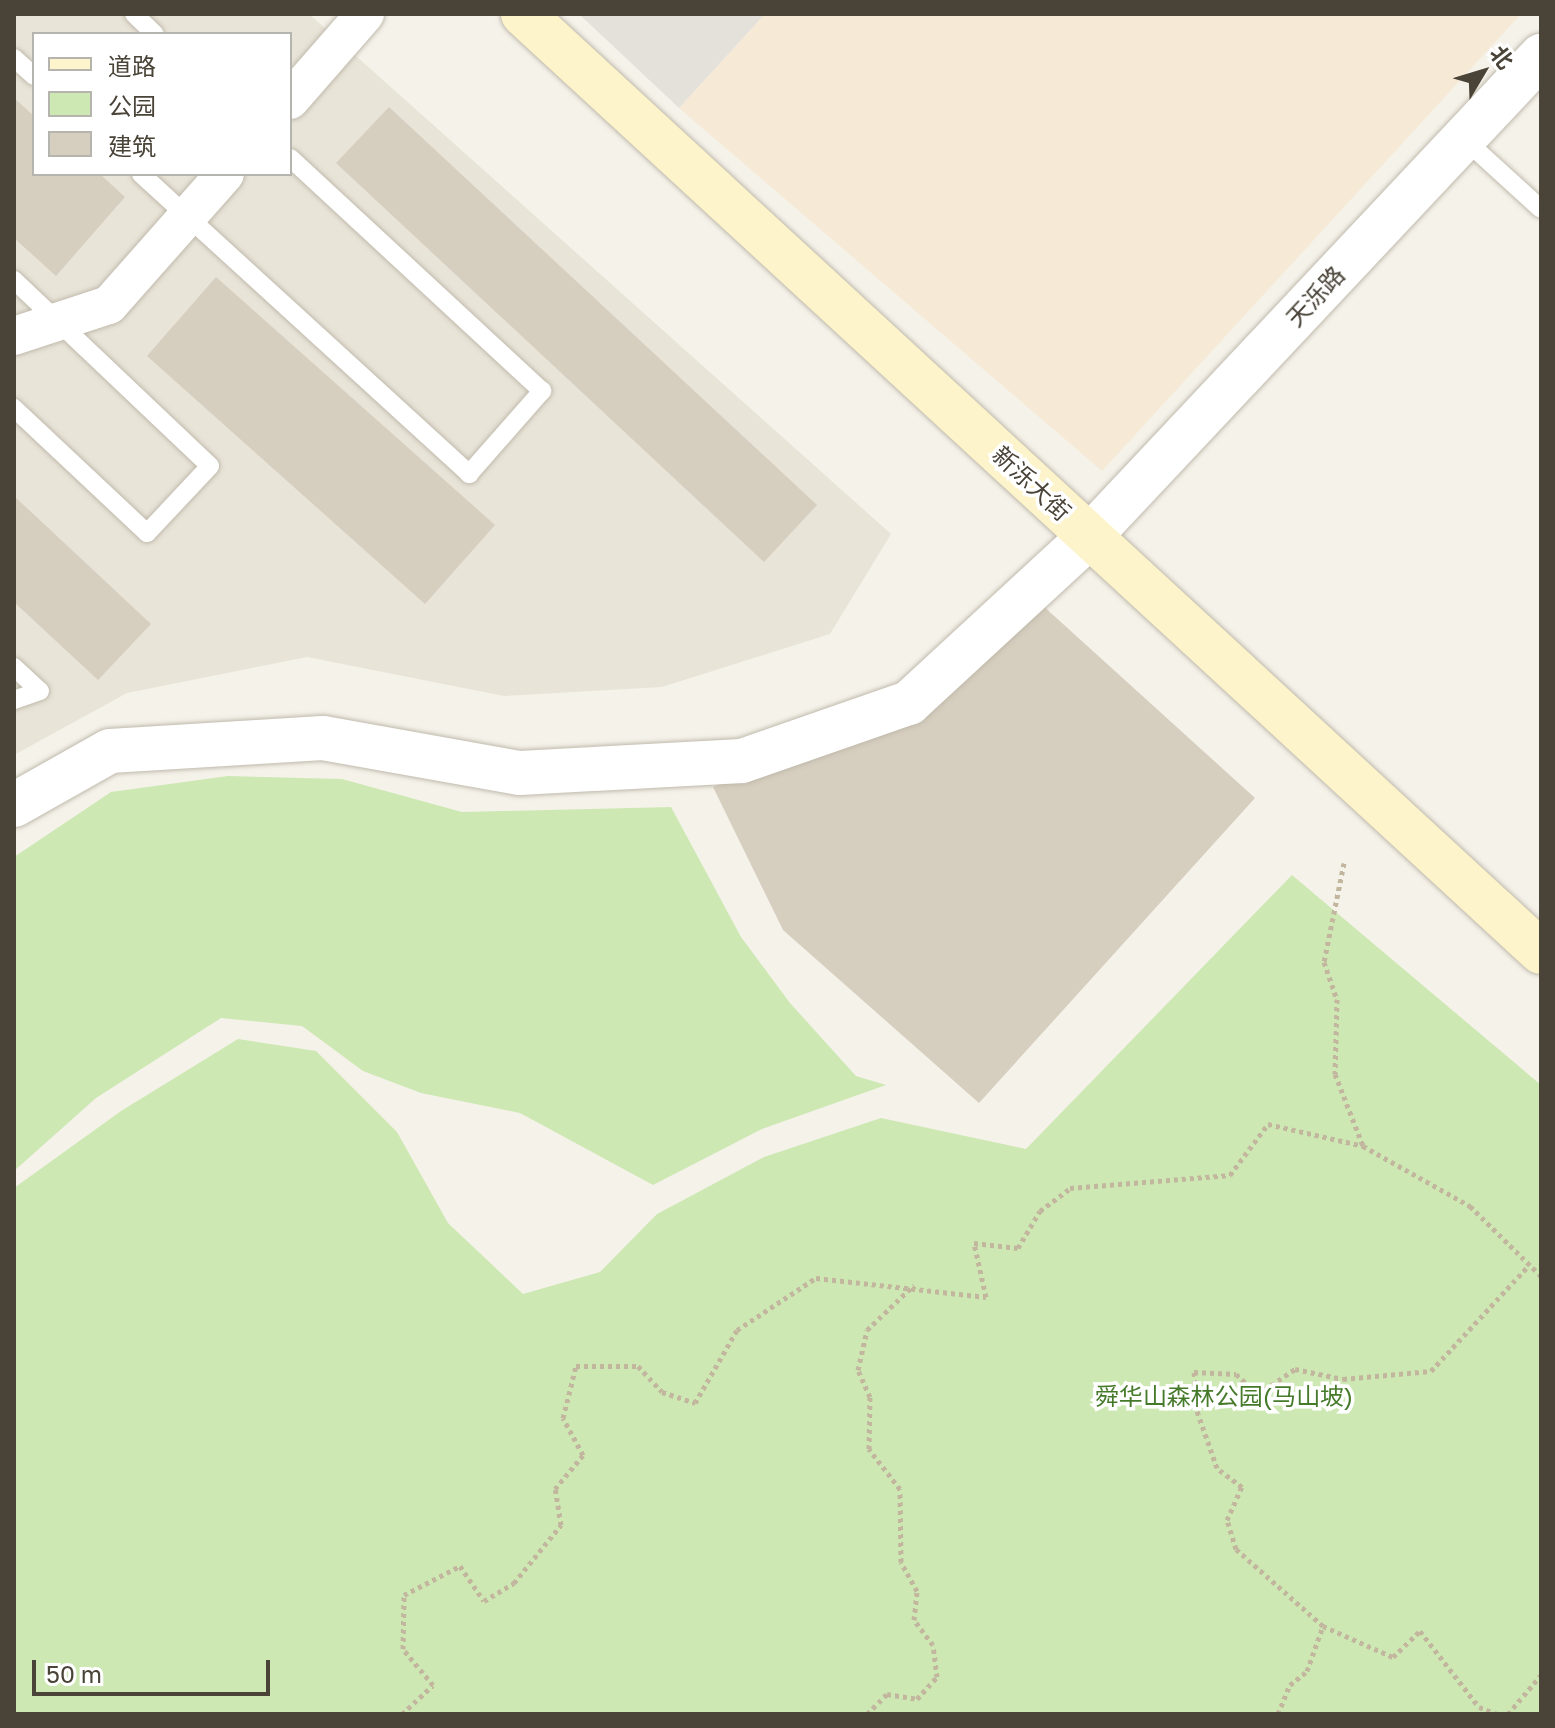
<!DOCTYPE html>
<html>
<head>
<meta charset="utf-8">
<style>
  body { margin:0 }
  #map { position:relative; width:1555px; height:1728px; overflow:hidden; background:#f5f2ea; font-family:"Golos Text","Noto Sans SC",sans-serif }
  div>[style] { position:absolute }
  .residential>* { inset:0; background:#e8e4d8 }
  .commercial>* { inset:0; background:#f6ead6 }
  .industrial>* { inset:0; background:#e4e1db }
  .green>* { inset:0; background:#cee8b4 }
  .building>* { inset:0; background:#d6cebf }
  .path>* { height:5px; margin-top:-2.5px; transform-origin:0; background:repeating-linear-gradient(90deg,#c2b79e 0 4px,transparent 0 8px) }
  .roads { filter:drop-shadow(0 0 2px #c0baac) drop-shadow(0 0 2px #c0baac) }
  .service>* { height:18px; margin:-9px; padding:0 9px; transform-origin:9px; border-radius:9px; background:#fff }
  .minor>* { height:38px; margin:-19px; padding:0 19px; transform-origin:19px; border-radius:19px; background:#fff }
  .tertiary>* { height:44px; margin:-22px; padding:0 22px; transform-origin:22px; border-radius:22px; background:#fff }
  .secondary>* { height:44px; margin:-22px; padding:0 22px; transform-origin:22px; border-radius:22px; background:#fef4cb }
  span { translate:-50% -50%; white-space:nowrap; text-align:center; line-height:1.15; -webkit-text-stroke:7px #fff; paint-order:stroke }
  .street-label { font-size:24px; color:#494338 }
  .park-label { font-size:24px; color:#467a2b }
  .frame { position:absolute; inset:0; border:16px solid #494338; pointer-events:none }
  .legend { position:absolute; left:32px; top:32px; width:260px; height:144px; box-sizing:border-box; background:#fff; border:2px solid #b6b4af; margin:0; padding:10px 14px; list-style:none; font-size:24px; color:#494338 }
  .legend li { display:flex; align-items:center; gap:16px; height:40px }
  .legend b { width:40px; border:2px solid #b6b4af }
  .north { position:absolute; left:1443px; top:32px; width:80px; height:80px; -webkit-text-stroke:6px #fff; paint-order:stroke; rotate:52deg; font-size:22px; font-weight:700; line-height:32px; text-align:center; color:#494338 }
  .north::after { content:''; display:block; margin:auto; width:28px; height:36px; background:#494338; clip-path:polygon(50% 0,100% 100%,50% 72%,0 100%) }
  .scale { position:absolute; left:32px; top:1660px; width:238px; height:36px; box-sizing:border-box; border:4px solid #494338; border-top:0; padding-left:10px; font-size:24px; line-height:28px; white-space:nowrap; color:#494338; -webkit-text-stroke:6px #fff; paint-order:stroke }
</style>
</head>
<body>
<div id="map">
  <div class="residential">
    <div style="clip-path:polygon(evenodd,14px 14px,309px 14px,891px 534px,830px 634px,662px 687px,504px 696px,307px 657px,127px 693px,14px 755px,14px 14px,34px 34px,290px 34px,290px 174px,34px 174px,34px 34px)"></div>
  </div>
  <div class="commercial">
    <div style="clip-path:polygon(765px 14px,1521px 14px,1102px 471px,679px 108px)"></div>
  </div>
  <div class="industrial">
    <div style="clip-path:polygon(579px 14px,765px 14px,679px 108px)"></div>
  </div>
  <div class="green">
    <div style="clip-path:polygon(228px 776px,342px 779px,462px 812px,671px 807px,741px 937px,790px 1003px,856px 1076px,886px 1085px,762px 1129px,653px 1185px,520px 1113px,421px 1093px,363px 1071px,302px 1026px,221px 1018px,96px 1098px,14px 1171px,14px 857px,111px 792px)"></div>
    <div style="clip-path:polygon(1292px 875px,1541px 1085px,1541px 1714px,14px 1714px,14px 1188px,121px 1111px,238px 1039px,316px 1051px,397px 1132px,448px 1223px,523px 1294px,600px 1272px,657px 1214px,764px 1157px,881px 1118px,1026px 1149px)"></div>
  </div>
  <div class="building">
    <div style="clip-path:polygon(14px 98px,34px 116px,34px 174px,100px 174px,125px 197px,56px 276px,14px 238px)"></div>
    <div style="clip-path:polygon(389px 107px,817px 505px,764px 562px,336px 163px)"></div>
    <div style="clip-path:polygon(216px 277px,495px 525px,425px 604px,147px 356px)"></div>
    <div style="clip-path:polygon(14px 496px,151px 624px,98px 680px,14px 602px)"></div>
    <div style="clip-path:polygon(1041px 604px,1255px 798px,979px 1103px,783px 930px,713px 787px,913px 707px)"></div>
  </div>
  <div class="path">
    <div style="left:1344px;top:863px;width:101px;rotate:101.4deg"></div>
    <div style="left:1324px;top:962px;width:39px;rotate:71deg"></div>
    <div style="left:1337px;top:999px;width:75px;rotate:91.5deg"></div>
    <div style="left:1335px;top:1074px;width:77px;rotate:68.7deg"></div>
    <div style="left:1323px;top:1626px;width:116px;rotate:-138.5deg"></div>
    <div style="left:1236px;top:1549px;width:30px;rotate:-107deg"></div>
    <div style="left:1227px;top:1520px;width:36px;rotate:-66deg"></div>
    <div style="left:1242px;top:1487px;width:31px;rotate:-143deg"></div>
    <div style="left:1217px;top:1468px;width:64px;rotate:-109.3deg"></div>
    <div style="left:1196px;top:1408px;width:36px;rotate:-93deg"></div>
    <div style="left:1194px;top:1372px;width:42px;rotate:2.7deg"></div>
    <div style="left:1236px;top:1374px;width:30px;rotate:42deg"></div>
    <div style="left:1258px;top:1394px;width:45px;rotate:-34deg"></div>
    <div style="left:1295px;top:1369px;width:49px;rotate:11.8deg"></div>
    <div style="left:1343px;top:1379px;width:88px;rotate:-5.2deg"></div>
    <div style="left:1431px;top:1371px;width:144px;rotate:-47.2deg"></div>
    <div style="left:402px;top:1714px;width:42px;rotate:-43.1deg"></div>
    <div style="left:433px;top:1685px;width:47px;rotate:-129.8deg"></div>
    <div style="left:403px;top:1649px;width:54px;rotate:-88.9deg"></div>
    <div style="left:404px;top:1595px;width:63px;rotate:-27.4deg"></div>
    <div style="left:460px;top:1566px;width:42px;rotate:55.6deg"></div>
    <div style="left:484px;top:1601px;width:35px;rotate:-31deg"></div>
    <div style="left:514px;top:1583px;width:75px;rotate:-51deg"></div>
    <div style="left:561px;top:1525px;width:36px;rotate:-99deg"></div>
    <div style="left:555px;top:1489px;width:44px;rotate:-50.5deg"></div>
    <div style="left:583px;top:1455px;width:42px;rotate:-118.4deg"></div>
    <div style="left:563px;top:1418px;width:54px;rotate:-76deg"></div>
    <div style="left:576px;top:1366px;width:62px"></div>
    <div style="left:638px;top:1366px;width:35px;rotate:47deg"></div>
    <div style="left:662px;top:1392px;width:35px;rotate:18deg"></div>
    <div style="left:695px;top:1403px;width:84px;rotate:-60.1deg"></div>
    <div style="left:737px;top:1330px;width:95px;rotate:-33.4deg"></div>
    <div style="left:816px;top:1278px;width:171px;rotate:6.4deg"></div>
    <div style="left:986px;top:1297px;width:55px;rotate:-102.5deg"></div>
    <div style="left:974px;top:1243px;width:44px;rotate:6.5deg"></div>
    <div style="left:1018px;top:1248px;width:43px;rotate:-59.3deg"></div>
    <div style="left:1040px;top:1211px;width:38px;rotate:-37deg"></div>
    <div style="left:1070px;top:1188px;width:161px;rotate:-4.6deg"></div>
    <div style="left:1230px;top:1175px;width:64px;rotate:-53.3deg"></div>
    <div style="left:1268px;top:1124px;width:98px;rotate:13deg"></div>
    <div style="left:1363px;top:1146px;width:123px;rotate:29.3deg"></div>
    <div style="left:1470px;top:1206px;width:100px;rotate:44.6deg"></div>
    <div style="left:867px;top:1714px;width:28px;rotate:-45deg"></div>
    <div style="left:887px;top:1694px;width:30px;rotate:9deg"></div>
    <div style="left:917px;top:1699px;width:30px;rotate:-48deg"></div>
    <div style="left:937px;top:1677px;width:32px;rotate:-97deg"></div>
    <div style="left:933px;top:1645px;width:31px;rotate:-127deg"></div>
    <div style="left:914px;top:1620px;width:29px;rotate:-84deg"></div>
    <div style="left:917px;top:1591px;width:33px;rotate:-119deg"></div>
    <div style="left:901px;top:1562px;width:73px;rotate:-90.8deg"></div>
    <div style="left:900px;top:1489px;width:51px;rotate:-127.8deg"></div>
    <div style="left:869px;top:1449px;width:52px;rotate:-88.9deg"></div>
    <div style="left:870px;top:1397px;width:30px;rotate:-114deg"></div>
    <div style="left:858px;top:1370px;width:41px;rotate:-77.3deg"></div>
    <div style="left:867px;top:1330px;width:65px;rotate:-43.8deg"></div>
    <div style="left:1278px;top:1714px;width:31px;rotate:-68deg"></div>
    <div style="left:1290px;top:1685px;width:22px;rotate:-39deg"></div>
    <div style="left:1307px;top:1671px;width:48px;rotate:-70.4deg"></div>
    <div style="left:1323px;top:1626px;width:77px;rotate:23.9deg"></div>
    <div style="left:1393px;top:1657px;width:37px;rotate:-44deg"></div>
    <div style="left:1420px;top:1631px;width:96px;rotate:52.2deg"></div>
    <div style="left:1479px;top:1707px;width:19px;rotate:21deg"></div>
    <div style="left:1508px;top:1714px;width:51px;rotate:-49.8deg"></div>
  </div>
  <div class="roads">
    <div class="service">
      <div style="left:134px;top:14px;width:29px;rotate:44deg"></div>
      <div style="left:14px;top:58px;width:27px;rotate:42deg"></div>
      <div style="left:1463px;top:138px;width:105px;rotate:42.3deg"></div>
      <div style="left:141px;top:174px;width:445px;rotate:42.4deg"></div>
      <div style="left:469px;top:474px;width:111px;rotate:-48.7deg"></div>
      <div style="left:542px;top:391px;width:343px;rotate:-137.2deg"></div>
      <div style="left:14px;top:280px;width:270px;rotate:43.5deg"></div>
      <div style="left:210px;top:466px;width:92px;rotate:133.2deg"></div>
      <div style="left:147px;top:533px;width:183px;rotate:-136.8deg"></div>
      <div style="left:14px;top:667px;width:35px;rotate:43deg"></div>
      <div style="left:40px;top:691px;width:28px;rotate:161deg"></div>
    </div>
    <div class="minor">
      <div style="left:290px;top:100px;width:114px;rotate:-48.9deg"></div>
      <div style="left:14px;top:336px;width:100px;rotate:-18.1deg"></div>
      <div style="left:109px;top:305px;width:175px;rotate:-48.5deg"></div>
    </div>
    <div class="tertiary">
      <div style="left:14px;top:805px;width:110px;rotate:-29.4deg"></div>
      <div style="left:110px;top:751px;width:213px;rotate:-3.5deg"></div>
      <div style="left:323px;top:738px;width:200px;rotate:10.1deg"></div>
      <div style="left:520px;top:773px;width:222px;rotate:-3.1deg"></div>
      <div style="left:742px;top:761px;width:177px;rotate:-19.2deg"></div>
      <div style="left:909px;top:703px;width:246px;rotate:-42.7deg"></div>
      <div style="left:1090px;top:536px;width:659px;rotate:-46.78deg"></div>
    </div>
    <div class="secondary">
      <div style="left:523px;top:14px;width:1384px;rotate:42.66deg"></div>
    </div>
  </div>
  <div class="street-label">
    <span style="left:1315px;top:296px;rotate:-47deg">天泺路</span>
    <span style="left:1032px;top:483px;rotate:43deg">新泺大街</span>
  </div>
  <div class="park-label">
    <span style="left:1224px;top:1396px">舜华山森林公园(马山坡)</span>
  </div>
  <div class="frame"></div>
  <ul class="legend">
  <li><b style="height:10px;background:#fef4cb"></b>道路</li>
  <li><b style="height:22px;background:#cee8b4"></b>公园</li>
  <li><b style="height:22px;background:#d6cebf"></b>建筑</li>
  </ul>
  <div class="north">北</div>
  <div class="scale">50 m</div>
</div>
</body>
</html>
